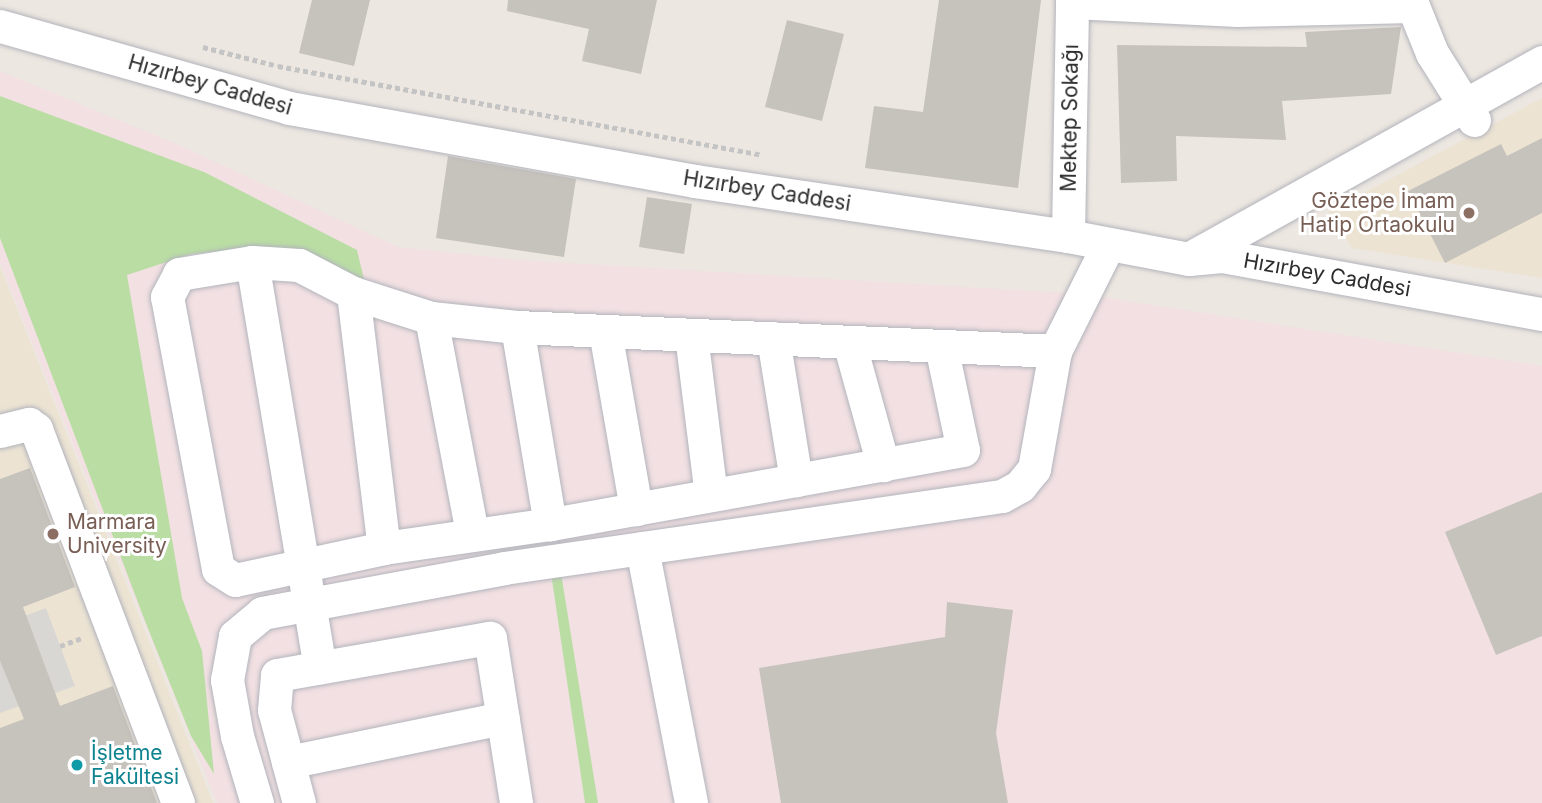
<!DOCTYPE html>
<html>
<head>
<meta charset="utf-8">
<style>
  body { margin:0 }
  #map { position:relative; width:1542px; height:803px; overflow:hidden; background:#ede7e1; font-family:Inter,sans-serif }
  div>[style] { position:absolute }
  .education>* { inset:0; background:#ece3d3 }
  .medical>* { inset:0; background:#f2e0e2 }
  .green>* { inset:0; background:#badda4 }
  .plaza>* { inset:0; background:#d9d7d4 }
  .building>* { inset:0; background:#c6c2bc }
  .path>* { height:4.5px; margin-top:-2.25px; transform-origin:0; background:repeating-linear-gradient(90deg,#c4c4c4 0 5px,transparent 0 8.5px) }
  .roads { filter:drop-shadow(0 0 2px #b2b4bc) drop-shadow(0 0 2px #b2b4bc) }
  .minor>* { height:33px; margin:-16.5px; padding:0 16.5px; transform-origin:16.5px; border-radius:16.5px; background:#fff }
  .dots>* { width:19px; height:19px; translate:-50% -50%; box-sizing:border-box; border:4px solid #fff; border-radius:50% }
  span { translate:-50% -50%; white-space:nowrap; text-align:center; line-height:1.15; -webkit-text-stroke:6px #fff; paint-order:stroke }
  .street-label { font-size:21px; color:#2d2d2d }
  .education-label { font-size:21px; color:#785e54 }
  .right { translate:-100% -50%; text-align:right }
  .left { translate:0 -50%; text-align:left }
  .culture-label { font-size:21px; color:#0d838f }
</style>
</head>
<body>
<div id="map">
  <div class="education">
    <div style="clip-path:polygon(1542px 98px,1542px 278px,1352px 248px,1328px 212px)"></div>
    <div style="clip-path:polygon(0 266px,213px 803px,0 803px)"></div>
  </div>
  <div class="medical">
    <div style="clip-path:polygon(0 71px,179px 145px,398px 247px,520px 260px,1082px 294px,1542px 366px,1542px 803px,217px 803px,0 262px)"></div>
  </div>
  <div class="green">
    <div style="clip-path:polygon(0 96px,204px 172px,357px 250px,366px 288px,240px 249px,191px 254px,127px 275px,182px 598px,202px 651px,214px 774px,191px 736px,145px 621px,0 238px)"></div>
    <div style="clip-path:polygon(551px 573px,561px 573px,598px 803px,585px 803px)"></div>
  </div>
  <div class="plaza">
    <div style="clip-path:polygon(46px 608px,75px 686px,0 713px,0 625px)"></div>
  </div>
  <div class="building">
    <div style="clip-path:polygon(312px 0,370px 0,354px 66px,299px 53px)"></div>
    <div style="clip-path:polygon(508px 0,657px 0,641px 74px,582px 61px,589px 29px,507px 11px)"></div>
    <div style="clip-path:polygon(939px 0,1041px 0,1018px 188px,865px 168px,874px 106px,923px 112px)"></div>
    <div style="clip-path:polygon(787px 20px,844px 34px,822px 121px,765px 107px)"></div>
    <div style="clip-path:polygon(1401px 27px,1391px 94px,1282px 101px,1286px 140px,1176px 136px,1177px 181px,1121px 183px,1117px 45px,1307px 47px,1305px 32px)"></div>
    <div style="clip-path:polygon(1542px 138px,1542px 213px,1445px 263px,1408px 191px,1501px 144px,1507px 156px)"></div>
    <div style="clip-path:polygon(448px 156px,576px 179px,564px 257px,436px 238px)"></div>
    <div style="clip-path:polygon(647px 197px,692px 204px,684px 254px,639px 247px)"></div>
    <div style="clip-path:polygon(30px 468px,75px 587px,23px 607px,60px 706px,113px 686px,157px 803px,0 803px,0 728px,24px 719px,0 661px,0 479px)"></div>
    <div style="clip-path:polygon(1542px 492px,1542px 636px,1496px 655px,1445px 532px)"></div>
    <div style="clip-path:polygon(947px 602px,1013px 610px,996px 733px,1008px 803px,781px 803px,759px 668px,945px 637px)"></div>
  </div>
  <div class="path">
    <div style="left:203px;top:47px;width:77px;rotate:14.2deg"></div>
    <div style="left:278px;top:66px;width:491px;rotate:10.4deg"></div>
    <div style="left:60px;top:646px;width:23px;rotate:-20deg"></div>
  </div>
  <div class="roads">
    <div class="minor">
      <div style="left:1072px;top:2px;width:166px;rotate:2.8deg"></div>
      <div style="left:1238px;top:10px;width:175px;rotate:-1.3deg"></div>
      <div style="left:1413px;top:6px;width:51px;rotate:68deg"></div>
      <div style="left:1432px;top:53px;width:79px;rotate:57.9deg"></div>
      <div style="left:0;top:26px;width:300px;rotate:15.8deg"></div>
      <div style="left:289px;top:108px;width:413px;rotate:10.2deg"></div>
      <div style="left:695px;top:181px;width:377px;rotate:8.4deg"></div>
      <div style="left:1068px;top:236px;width:123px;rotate:10.8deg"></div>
      <div style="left:1189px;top:259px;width:33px;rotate:-5deg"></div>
      <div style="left:1222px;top:256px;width:325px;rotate:10.3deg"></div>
      <div style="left:1068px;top:236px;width:236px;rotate:-89deg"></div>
      <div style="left:1192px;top:257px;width:401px;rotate:-29.1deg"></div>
      <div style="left:252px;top:262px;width:411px;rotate:80.5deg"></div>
      <div style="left:353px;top:293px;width:257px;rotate:83.1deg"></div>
      <div style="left:431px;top:318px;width:219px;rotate:79.2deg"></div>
      <div style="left:517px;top:327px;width:200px;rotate:80.5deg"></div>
      <div style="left:605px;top:331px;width:181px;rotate:80.1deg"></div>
      <div style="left:691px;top:335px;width:161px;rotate:82.9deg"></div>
      <div style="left:773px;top:338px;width:144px;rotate:80.8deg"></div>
      <div style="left:849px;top:342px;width:128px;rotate:74.5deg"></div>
      <div style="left:941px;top:346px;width:106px;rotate:78.1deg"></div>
      <div style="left:963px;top:450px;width:420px;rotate:169.8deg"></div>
      <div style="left:550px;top:524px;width:168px;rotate:171.8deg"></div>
      <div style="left:384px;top:548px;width:152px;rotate:167.9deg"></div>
      <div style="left:235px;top:580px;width:20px;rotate:-147deg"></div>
      <div style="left:218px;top:569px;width:277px;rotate:-100.6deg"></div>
      <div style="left:167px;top:297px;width:26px;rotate:-62deg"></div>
      <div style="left:179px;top:274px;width:74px;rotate:-9.3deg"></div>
      <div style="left:252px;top:262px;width:47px;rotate:3.7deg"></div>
      <div style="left:299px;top:265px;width:61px;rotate:27.4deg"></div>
      <div style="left:353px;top:293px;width:82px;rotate:17.8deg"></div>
      <div style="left:431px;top:318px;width:86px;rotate:6deg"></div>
      <div style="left:517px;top:327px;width:539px;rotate:2.55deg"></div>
      <div style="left:0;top:431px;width:30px;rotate:-14deg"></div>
      <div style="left:29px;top:424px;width:9px;rotate:36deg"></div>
      <div style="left:36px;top:429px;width:400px;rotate:69.2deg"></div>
      <div style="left:642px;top:548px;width:260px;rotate:79.1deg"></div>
      <div style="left:288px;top:762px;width:219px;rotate:-11.6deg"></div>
      <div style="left:257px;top:803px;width:70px;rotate:-106.6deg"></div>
      <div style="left:237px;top:736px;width:57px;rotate:-100.1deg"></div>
      <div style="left:227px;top:680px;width:45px;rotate:-79.7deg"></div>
      <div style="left:235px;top:636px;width:35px;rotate:-40deg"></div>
      <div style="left:262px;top:613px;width:246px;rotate:-10.5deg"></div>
      <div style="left:504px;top:568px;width:503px;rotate:-8.23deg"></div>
      <div style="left:1002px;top:496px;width:21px;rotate:-29deg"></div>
      <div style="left:1020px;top:486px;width:22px;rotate:-51deg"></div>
      <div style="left:1034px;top:469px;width:120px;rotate:-79.9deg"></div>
      <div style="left:1055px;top:351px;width:119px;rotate:-63.4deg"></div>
      <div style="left:299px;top:803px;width:96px;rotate:-105deg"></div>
      <div style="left:274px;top:710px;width:35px;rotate:-85deg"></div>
      <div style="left:277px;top:675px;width:216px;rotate:-9.9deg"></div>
      <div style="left:490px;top:638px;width:167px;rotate:81deg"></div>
    </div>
  </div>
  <div class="dots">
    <div style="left:1469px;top:213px;background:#8d6e63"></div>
    <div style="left:53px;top:534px;background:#8d6e63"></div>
    <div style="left:77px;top:765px;background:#0f9aa8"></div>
  </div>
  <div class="street-label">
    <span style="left:210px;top:85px;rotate:16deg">Hızırbey Caddesi</span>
    <span style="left:1070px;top:118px;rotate:-89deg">Mektep Sokağı</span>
    <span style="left:767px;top:191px;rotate:9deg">Hızırbey Caddesi</span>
    <span style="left:1327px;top:275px;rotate:10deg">Hızırbey Caddesi</span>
  </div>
  <div class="education-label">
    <span class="right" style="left:1455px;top:213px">Göztepe İmam<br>Hatip Ortaokulu</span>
    <span class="left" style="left:67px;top:534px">Marmara<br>University</span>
  </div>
  <div class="culture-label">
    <span class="left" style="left:91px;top:765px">İşletme<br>Fakültesi</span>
  </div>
</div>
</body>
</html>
